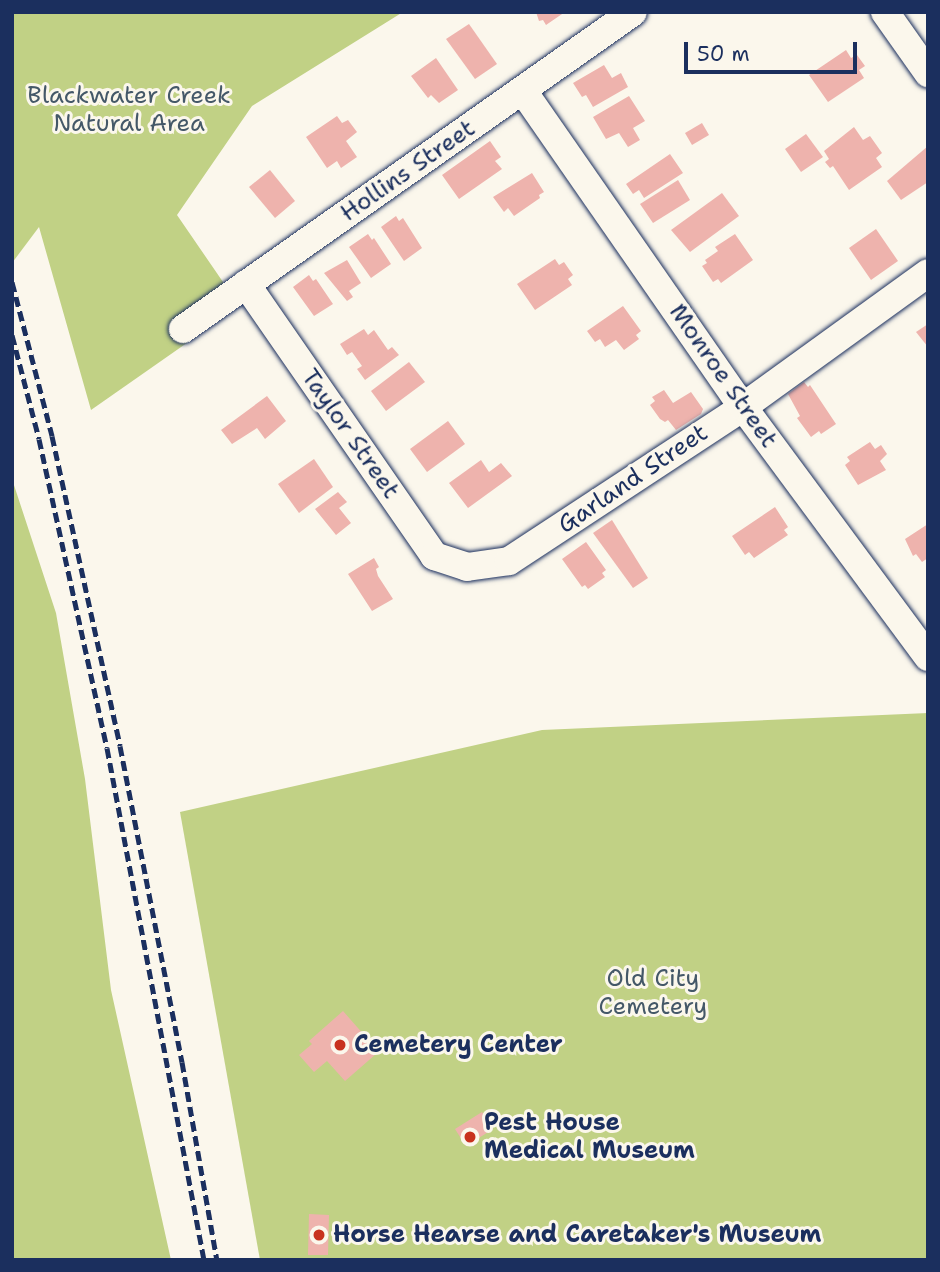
<!DOCTYPE html>
<html>
<head>
<meta charset="utf-8">
<style>
  body { margin:0 }
  #map { position:relative; width:940px; height:1272px; overflow:hidden; background:#fbf7ec; font-family:"Shantell Sans",sans-serif }
  div>[style] { position:absolute }
  .green>* { inset:0; background:#c1d185 }
  .building>* { inset:0; background:#eeb3ad }
  .roads { filter:drop-shadow(0 0 2px #1b2f5e) drop-shadow(0 0 2px #1b2f5e) }
  .street>* { height:28px; margin:-14px; padding:0 14px; transform-origin:14px; border-radius:14px; background:#fbf7ec }
  .rail>* { height:5px; margin-top:-2.5px; transform-origin:0; background:repeating-linear-gradient(90deg,#1b2f5e 0 10px,transparent 0 15px) }
  .dots>* { width:19px; height:19px; translate:-50% -50%; box-sizing:border-box; border:4px solid #fbf7ec; border-radius:50% }
  span { translate:-50% -50%; white-space:nowrap; text-align:center; line-height:1.15; -webkit-text-stroke:6px #fbf7ec; paint-order:stroke }
  .park-label { font-size:24px; color:#445868 }
  .street-label { font-size:24px; color:#1b2f5e }
  .poi-label { font-size:24px; color:#1b2f5e; font-weight:700 }
  .left { translate:0 -50%; text-align:left }
  .frame { position:absolute; inset:0; border:14px solid #1b2f5e; pointer-events:none }
  .scale { position:absolute; left:684px; top:42px; width:173px; height:32px; box-sizing:border-box; border:4px solid #1b2f5e; border-top:0; padding-left:9px; font-size:21px; line-height:24px; white-space:nowrap; color:#1b2f5e; -webkit-text-stroke:5px #fbf7ec; paint-order:stroke }
</style>
</head>
<body>
<div id="map">
  <div class="green">
    <div style="clip-path:polygon(12px 12px,403px 12px,252px 106px,177px 215px,223px 282px,224px 317px,91px 410px,39px 227px,12px 263px)"></div>
    <div style="clip-path:polygon(12px 479px,56px 613px,85px 779px,111px 990px,171px 1260px,12px 1260px)"></div>
    <div style="clip-path:polygon(928px 713px,928px 1260px,260px 1260px,180px 812px,542px 730px)"></div>
  </div>
  <div class="building">
    <div style="clip-path:polygon(536px 12px,565px 12px,546px 25px,543px 20px,539px 21px)"></div>
    <div style="clip-path:polygon(469px 24px,497px 64px,475px 79px,446px 39px)"></div>
    <div style="clip-path:polygon(846px 50px,851px 58px,857px 55px,865px 66px,859px 70px,864px 78px,828px 102px,809px 75px)"></div>
    <div style="clip-path:polygon(436px 58px,458px 90px,439px 103px,431px 95px,428px 98px,411px 76px)"></div>
    <div style="clip-path:polygon(604px 65px,612px 78px,621px 73px,628px 87px,593px 107px,586px 95px,582px 97px,573px 83px)"></div>
    <div style="clip-path:polygon(629px 96px,645px 121px,633px 128px,640px 140px,628px 147px,619px 133px,606px 139px,593px 117px)"></div>
    <div style="clip-path:polygon(337px 116px,342px 123px,348px 120px,357px 132px,346px 141px,357px 157px,341px 168px,337px 161px,327px 168px,306px 137px)"></div>
    <div style="clip-path:polygon(702px 123px,709px 135px,692px 145px,685px 133px)"></div>
    <div style="clip-path:polygon(854px 127px,863px 140px,870px 136px,882px 153px,876px 158px,882px 167px,849px 190px,833px 166px,830px 168px,825px 162px,829px 159px,824px 151px)"></div>
    <div style="clip-path:polygon(806px 134px,823px 157px,801px 172px,785px 149px)"></div>
    <div style="clip-path:polygon(490px 141px,501px 157px,495px 161px,502px 169px,459px 199px,442px 175px)"></div>
    <div style="clip-path:polygon(928px 146px,928px 182px,901px 200px,887px 181px)"></div>
    <div style="clip-path:polygon(670px 154px,683px 173px,644px 198px,639px 190px,633px 194px,626px 184px)"></div>
    <div style="clip-path:polygon(270px 170px,295px 201px,275px 218px,249px 187px)"></div>
    <div style="clip-path:polygon(532px 173px,544px 192px,539px 195px,540px 198px,514px 216px,508px 208px,504px 212px,493px 197px)"></div>
    <div style="clip-path:polygon(678px 180px,690px 200px,653px 223px,640px 204px)"></div>
    <div style="clip-path:polygon(722px 193px,739px 216px,690px 252px,671px 230px)"></div>
    <div style="clip-path:polygon(396px 216px,399px 221px,403px 218px,422px 248px,404px 261px,381px 227px)"></div>
    <div style="clip-path:polygon(876px 229px,898px 261px,871px 280px,849px 248px)"></div>
    <div style="clip-path:polygon(368px 234px,372px 240px,374px 238px,391px 264px,371px 278px,349px 247px)"></div>
    <div style="clip-path:polygon(735px 234px,753px 260px,721px 283px,718px 279px,713px 282px,702px 266px,707px 263px,705px 260px,718px 251px,715px 247px)"></div>
    <div style="clip-path:polygon(555px 259px,559px 265px,564px 262px,573px 275px,568px 279px,572px 285px,535px 310px,517px 284px)"></div>
    <div style="clip-path:polygon(347px 260px,361px 283px,349px 291px,353px 297px,347px 301px,324px 273px)"></div>
    <div style="clip-path:polygon(309px 275px,313px 281px,316px 279px,333px 304px,314px 316px,293px 287px)"></div>
    <div style="clip-path:polygon(623px 306px,641px 331px,636px 335px,639px 339px,624px 350px,616px 340px,605px 347px,600px 339px,595px 342px,587px 331px)"></div>
    <div style="clip-path:polygon(928px 324px,928px 347px,916px 332px)"></div>
    <div style="clip-path:polygon(364px 329px,368px 335px,374px 330px,388px 350px,392px 347px,399px 355px,365px 380px,357px 369px,362px 366px,352px 352px,347px 355px,340px 344px)"></div>
    <div style="clip-path:polygon(409px 362px,425px 382px,386px 411px,371px 391px)"></div>
    <div style="clip-path:polygon(804px 382px,808px 387px,810px 385px,836px 424px,821px 434px,819px 431px,811px 437px,797px 418px,800px 416px,788px 394px)"></div>
    <div style="clip-path:polygon(664px 390px,673px 403px,691px 392px,703px 409px,701px 414px,676px 430px,668px 420px,665px 422px,660px 419px,650px 405px,655px 401px,652px 397px)"></div>
    <div style="clip-path:polygon(267px 396px,286px 421px,265px 439px,257px 428px,232px 444px,221px 430px)"></div>
    <div style="clip-path:polygon(448px 421px,465px 444px,427px 472px,410px 449px)"></div>
    <div style="clip-path:polygon(870px 442px,875px 449px,881px 445px,887px 454px,880px 461px,886px 470px,858px 485px,845px 465px,850px 461px,847px 457px)"></div>
    <div style="clip-path:polygon(314px 459px,333px 487px,299px 513px,278px 484px)"></div>
    <div style="clip-path:polygon(481px 460px,489px 472px,501px 463px,512px 476px,468px 508px,449px 483px)"></div>
    <div style="clip-path:polygon(338px 492px,347px 502px,339px 508px,351px 523px,336px 535px,315px 509px)"></div>
    <div style="clip-path:polygon(775px 507px,788px 527px,784px 530px,788px 535px,754px 558px,749px 552px,745px 555px,732px 536px)"></div>
    <div style="clip-path:polygon(612px 520px,648px 578px,633px 588px,593px 533px)"></div>
    <div style="clip-path:polygon(928px 524px,928px 558px,922px 562px,916px 554px,913px 556px,905px 539px)"></div>
    <div style="clip-path:polygon(586px 542px,606px 570px,602px 573px,605px 577px,588px 589px,585px 585px,582px 587px,562px 559px)"></div>
    <div style="clip-path:polygon(374px 558px,379px 567px,376px 569px,378px 576px,393px 599px,372px 611px,348px 574px)"></div>
    <div style="clip-path:polygon(343px 1011px,372px 1044px,369px 1046px,376px 1054px,345px 1081px,327px 1061px,314px 1072px,299px 1055px,312px 1044px,309px 1041px)"></div>
    <div style="clip-path:polygon(482px 1112px,493px 1129px,466px 1146px,455px 1129px)"></div>
    <div style="clip-path:polygon(309px 1214px,329px 1215px,328px 1255px,308px 1255px)"></div>
  </div>
  <div class="roads">
    <div class="street">
      <div style="left:885px;top:12px;width:75px;rotate:54.8deg"></div>
      <div style="left:523px;top:91px;width:385px;rotate:55.2deg"></div>
      <div style="left:743px;top:407px;width:311px;rotate:53.5deg"></div>
      <div style="left:246px;top:284px;width:331px;rotate:55.3deg"></div>
      <div style="left:434px;top:556px;width:35px;rotate:18deg"></div>
      <div style="left:467px;top:567px;width:42px;rotate:-8.1deg"></div>
      <div style="left:509px;top:561px;width:280px;rotate:-33.3deg"></div>
      <div style="left:743px;top:407px;width:228px;rotate:-35.9deg"></div>
      <div style="left:183px;top:329px;width:550px;rotate:-35.16deg"></div>
    </div>
  </div>
  <div class="rail">
    <div style="left:12px;top:282px;width:159px;rotate:75.4deg"></div>
    <div style="left:52px;top:436px;width:317px;rotate:77.6deg"></div>
    <div style="left:120px;top:746px;width:322px;rotate:78.9deg"></div>
    <div style="left:182px;top:1062px;width:201px;rotate:80deg"></div>
    <div style="left:12px;top:335px;width:107px;rotate:75.4deg"></div>
    <div style="left:39px;top:439px;width:316px;rotate:77.6deg"></div>
    <div style="left:107px;top:748px;width:521px;rotate:79.27deg"></div>
  </div>
  <div class="dots">
    <div style="left:340px;top:1045px;background:#c8321e"></div>
    <div style="left:470px;top:1137px;background:#c8321e"></div>
    <div style="left:319px;top:1235px;background:#c8321e"></div>
  </div>
  <div class="park-label">
    <span style="left:129px;top:110px">Blackwater Creek<br>Natural Area</span>
    <span style="left:653px;top:993px">Old City<br>Cemetery</span>
  </div>
  <div class="street-label">
    <span style="left:408px;top:171px;rotate:-35deg">Hollins Street</span>
    <span style="left:723px;top:376px;rotate:55deg">Monroe Street</span>
    <span style="left:350px;top:434px;rotate:55deg">Taylor Street</span>
    <span style="left:633px;top:479px;rotate:-34deg">Garland Street</span>
  </div>
  <div class="poi-label">
    <span class="left" style="left:354px;top:1045px">Cemetery Center</span>
    <span class="left" style="left:484px;top:1137px">Pest House<br>Medical Museum</span>
    <span class="left" style="left:333px;top:1235px">Horse Hearse and Caretaker's Museum</span>
  </div>
  <div class="frame"></div>
  <div class="scale">50 m</div>
</div>
</body>
</html>
